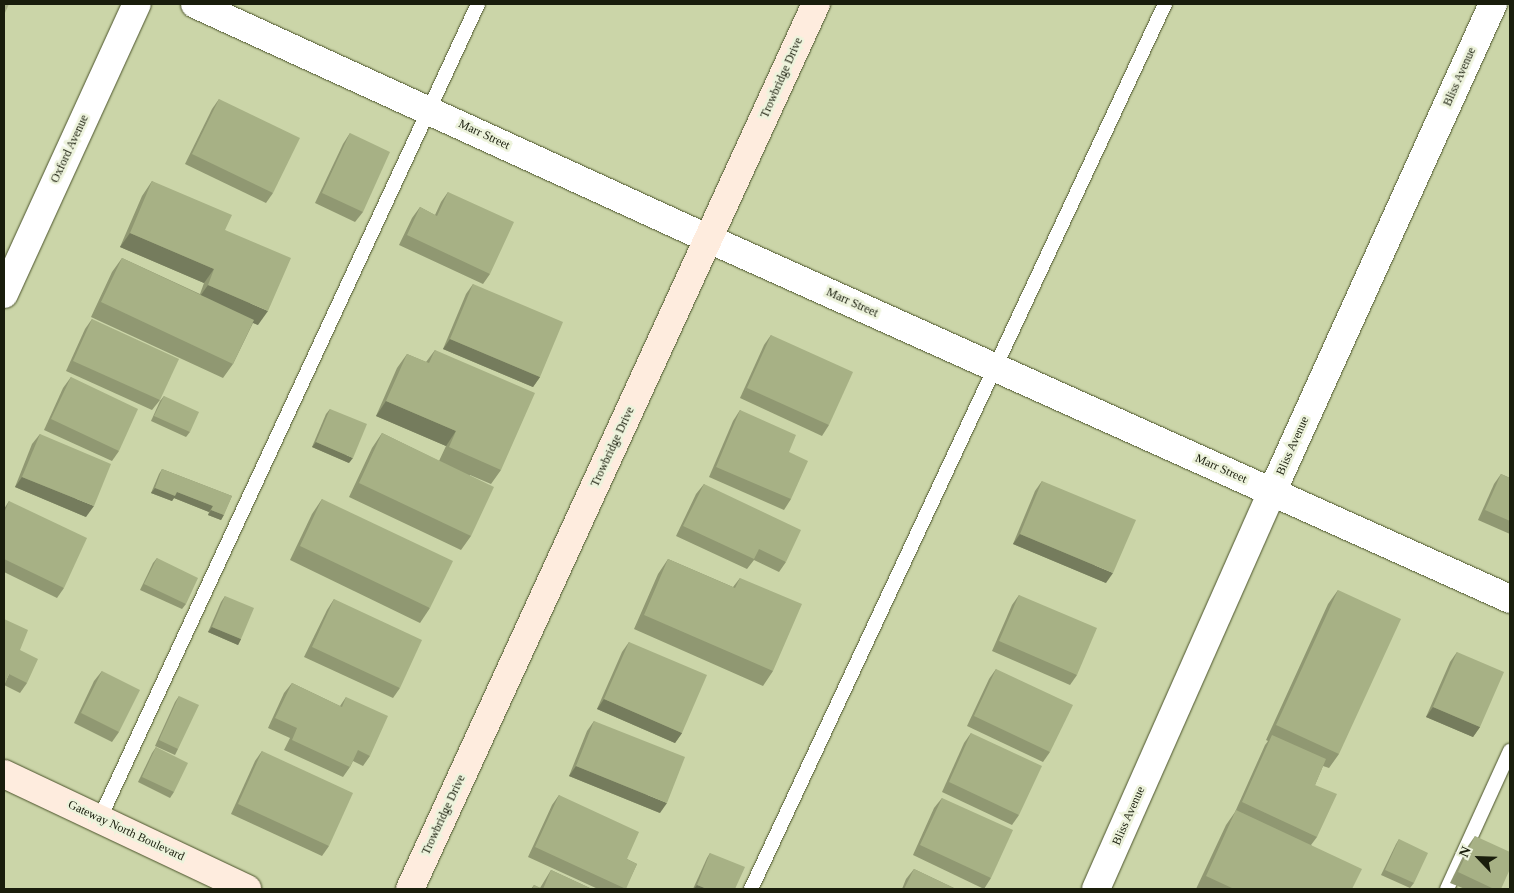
<!DOCTYPE html>
<html>
<head>
<meta charset="utf-8">
<style>
  body { margin:0 }
  #map { position:relative; width:1514px; height:893px; overflow:hidden; background:#cbd5a8; font-family:"Times New Roman",serif }
  div>[style] { position:absolute }
  .roads { filter:drop-shadow(0 0 1px #4a522a) drop-shadow(0 0 1px #4a522a) }
  .lane>* { height:14px; margin:-7px; padding:0 7px; transform-origin:7px; border-radius:7px; background:#fff }
  .street>* { height:28px; margin:-14px; padding:0 14px; transform-origin:14px; border-radius:14px; background:#fff }
  .secondary>* { height:28px; margin:-14px; padding:0 14px; transform-origin:14px; border-radius:14px; background:#feecde }
  .wall>* { inset:0; background:#909872 }
  .shaded-wall>* { inset:0; background:#757c5d }
  .building>* { inset:0; background:#a7b185 }
  span { translate:-50% -50%; white-space:nowrap; text-align:center; line-height:1.15; -webkit-text-stroke:5px #edf3dc; paint-order:stroke }
  .street-label { font-size:12px; color:#191d0c }
  .frame { position:absolute; inset:0; border:5px solid #191d0c; pointer-events:none }
  .north { position:absolute; left:1454px; top:833px; width:50px; height:50px; -webkit-text-stroke:4px #edf3dc; paint-order:stroke; rotate:294deg; font-size:14px; font-weight:700; line-height:20px; text-align:center; color:#191d0c }
  .north::after { content:''; display:block; margin:auto; width:18px; height:22px; background:#191d0c; clip-path:polygon(50% 0,100% 100%,50% 72%,0 100%) }
</style>
</head>
<body>
<div id="map">
  <div class="roads">
    <div class="lane">
      <div style="left:100px;top:818px;width:897px;rotate:-65.09deg"></div>
      <div style="left:751px;top:889px;width:977px;rotate:-64.93deg"></div>
      <div style="left:1447px;top:889px;width:152px;rotate:-65.5deg"></div>
    </div>
    <div class="street">
      <div style="left:195px;top:4px;width:565px;rotate:24.57deg"></div>
      <div style="left:709px;top:239px;width:878px;rotate:24.2deg"></div>
      <div style="left:4px;top:294px;width:319px;rotate:-65.4deg"></div>
      <div style="left:1096px;top:889px;width:434px;rotate:-66.1deg"></div>
      <div style="left:1272px;top:492px;width:536px;rotate:-65.64deg"></div>
    </div>
    <div class="secondary">
      <div style="left:4px;top:774px;width:269px;rotate:25.3deg"></div>
      <div style="left:410px;top:889px;width:974px;rotate:-65.36deg"></div>
    </div>
  </div>
  <div class="wall">
    <div style="clip-path:polygon(219px 99px,273px 193px,266px 203px,185px 164px,212px 109px)"></div>
    <div style="clip-path:polygon(350px 133px,363px 212px,355px 222px,315px 203px,343px 144px)"></div>
    <div style="clip-path:polygon(152px 181px,225px 230px,258px 325px,253px 323px,233px 364px,223px 378px,91px 317px,112px 272px,122px 258px,200px 294px,204px 283px,120px 247px,142px 196px)"></div>
    <div style="clip-path:polygon(448px 192px,490px 274px,483px 284px,399px 245px,412px 218px,420px 207px,435px 215px,441px 202px)"></div>
    <div style="clip-path:polygon(473px 284px,540px 377px,533px 387px,443px 349px,466px 294px)"></div>
    <div style="clip-path:polygon(92px 319px,160px 400px,152px 410px,66px 371px,85px 329px)"></div>
    <div style="clip-path:polygon(771px 335px,829px 425px,822px 436px,740px 398px,764px 345px)"></div>
    <div style="clip-path:polygon(435px 350px,501px 470px,491px 484px,470px 475px,471px 536px,461px 550px,349px 497px,372px 448px,382px 433px,439px 461px,446px 446px,376px 416px,397px 368px,407px 354px,426px 362px)"></div>
    <div style="clip-path:polygon(71px 377px,119px 451px,112px 461px,44px 430px,63px 388px)"></div>
    <div style="clip-path:polygon(164px 396px,190px 432px,186px 437px,151px 421px,160px 401px)"></div>
    <div style="clip-path:polygon(330px 409px,349px 463px,312px 447px,326px 414px)"></div>
    <div style="clip-path:polygon(740px 410px,789px 452px,791px 499px,784px 510px,709px 477px,733px 421px)"></div>
    <div style="clip-path:polygon(40px 434px,86px 517px,15px 487px,32px 444px)"></div>
    <div style="clip-path:polygon(162px 469px,232px 496px,221px 520px,208px 515px,209px 512px,174px 498px,172px 501px,151px 493px,159px 474px)"></div>
    <div style="clip-path:polygon(1501px 474px,1510px 478px,1510px 534px,1478px 520px,1494px 484px)"></div>
    <div style="clip-path:polygon(1042px 481px,1106px 583px,1013px 544px,1035px 491px)"></div>
    <div style="clip-path:polygon(704px 484px,786px 562px,779px 572px,754px 560px,747px 569px,676px 536px,696px 494px)"></div>
    <div style="clip-path:polygon(322px 499px,430px 608px,420px 623px,290px 560px,312px 514px)"></div>
    <div style="clip-path:polygon(9px 501px,64px 588px,57px 598px,4px 572px,4px 509px)"></div>
    <div style="clip-path:polygon(157px 558px,186px 604px,182px 609px,140px 590px,153px 563px)"></div>
    <div style="clip-path:polygon(668px 559px,733px 587px,740px 578px,773px 671px,763px 686px,634px 629px,658px 574px)"></div>
    <div style="clip-path:polygon(1338px 590px,1339px 754px,1329px 768px,1323px 766px,1315px 785px,1317px 837px,1311px 845px,1352px 889px,1196px 889px,1226px 825px,1235px 812px,1265px 745px,1268px 741px,1266px 740px,1328px 604px)"></div>
    <div style="clip-path:polygon(1019px 595px,1077px 675px,1070px 685px,992px 651px,1012px 605px)"></div>
    <div style="clip-path:polygon(225px 596px,241px 639px,238px 645px,208px 632px,221px 602px)"></div>
    <div style="clip-path:polygon(334px 599px,400px 688px,393px 698px,304px 657px,327px 610px)"></div>
    <div style="clip-path:polygon(629px 642px,682px 733px,675px 743px,597px 709px,622px 652px)"></div>
    <div style="clip-path:polygon(20px 650px,27px 683px,20px 693px,4px 685px)"></div>
    <div style="clip-path:polygon(1457px 652px,1480px 727px,1473px 737px,1426px 717px,1450px 662px)"></div>
    <div style="clip-path:polygon(996px 669px,1050px 752px,1043px 762px,967px 726px,989px 679px)"></div>
    <div style="clip-path:polygon(102px 671px,119px 732px,112px 742px,74px 723px,94px 681px)"></div>
    <div style="clip-path:polygon(292px 683px,340px 706px,346px 697px,370px 756px,363px 766px,353px 761px,350px 767px,343px 777px,284px 750px,290px 738px,268px 728px,284px 693px)"></div>
    <div style="clip-path:polygon(179px 696px,178px 749px,175px 755px,155px 746px,175px 702px)"></div>
    <div style="clip-path:polygon(594px 721px,660px 813px,569px 776px,587px 731px)"></div>
    <div style="clip-path:polygon(971px 733px,1019px 815px,1012px 825px,942px 792px,964px 743px)"></div>
    <div style="clip-path:polygon(156px 747px,174px 792px,170px 798px,138px 782px,152px 753px)"></div>
    <div style="clip-path:polygon(262px 751px,329px 846px,322px 856px,231px 814px,255px 761px)"></div>
    <div style="clip-path:polygon(559px 795px,627px 859px,637px 864px,625px 889px,598px 889px,528px 857px,552px 805px)"></div>
    <div style="clip-path:polygon(942px 798px,991px 878px,984px 889px,913px 855px,934px 808px)"></div>
    <div style="clip-path:polygon(1475px 836px,1501px 889px,1465px 889px,1450px 883px,1468px 846px)"></div>
    <div style="clip-path:polygon(1399px 839px,1414px 883px,1410px 888px,1381px 875px,1396px 844px)"></div>
    <div style="clip-path:polygon(710px 853px,735px 889px,693px 889px,707px 858px)"></div>
    <div style="clip-path:polygon(914px 869px,956px 889px,902px 889px,906px 879px)"></div>
    <div style="clip-path:polygon(551px 870px,592px 889px,531px 889px,534px 885px,540px 888px)"></div>
  </div>
  <div class="shaded-wall">
    <div style="clip-path:polygon(130px 233px,214px 269px,204px 283px,120px 247px)"></div>
    <div style="clip-path:polygon(208px 285px,268px 311px,258px 325px,198px 299px)"></div>
    <div style="clip-path:polygon(450px 339px,540px 377px,533px 387px,443px 349px)"></div>
    <div style="clip-path:polygon(386px 401px,456px 431px,446px 446px,376px 416px)"></div>
    <div style="clip-path:polygon(316px 442px,353px 458px,349px 463px,312px 447px)"></div>
    <div style="clip-path:polygon(22px 477px,94px 506px,86px 517px,15px 487px)"></div>
    <div style="clip-path:polygon(155px 488px,177px 492px,213px 506px,209px 512px,174px 498px,172px 501px,151px 493px)"></div>
    <div style="clip-path:polygon(211px 510px,224px 515px,221px 520px,208px 515px)"></div>
    <div style="clip-path:polygon(1020px 534px,1113px 573px,1106px 583px,1013px 544px)"></div>
    <div style="clip-path:polygon(212px 627px,241px 639px,238px 645px,208px 632px)"></div>
    <div style="clip-path:polygon(604px 699px,682px 733px,675px 743px,597px 709px)"></div>
    <div style="clip-path:polygon(1433px 707px,1480px 727px,1473px 737px,1426px 717px)"></div>
    <div style="clip-path:polygon(576px 766px,667px 803px,660px 813px,569px 776px)"></div>
    <div style="clip-path:polygon(697px 885px,707px 889px,694px 889px)"></div>
  </div>
  <div class="building">
    <div style="clip-path:polygon(4px 4px,9px 4px,4px 15px)"></div>
    <div style="clip-path:polygon(219px 99px,300px 138px,273px 193px,192px 154px)"></div>
    <div style="clip-path:polygon(350px 133px,390px 152px,363px 212px,322px 193px)"></div>
    <div style="clip-path:polygon(152px 181px,232px 215px,225px 230px,291px 258px,268px 311px,208px 285px,214px 269px,130px 233px)"></div>
    <div style="clip-path:polygon(448px 192px,514px 222px,490px 274px,407px 235px,420px 207px,437px 216px)"></div>
    <div style="clip-path:polygon(122px 258px,254px 320px,233px 364px,101px 302px)"></div>
    <div style="clip-path:polygon(473px 284px,563px 322px,540px 377px,450px 339px)"></div>
    <div style="clip-path:polygon(92px 319px,179px 359px,160px 400px,73px 361px)"></div>
    <div style="clip-path:polygon(771px 335px,853px 372px,829px 425px,747px 388px)"></div>
    <div style="clip-path:polygon(435px 350px,535px 393px,501px 470px,449px 447px,456px 431px,386px 401px,407px 354px,429px 363px)"></div>
    <div style="clip-path:polygon(71px 377px,138px 409px,119px 451px,51px 419px)"></div>
    <div style="clip-path:polygon(164px 396px,199px 412px,190px 432px,154px 416px)"></div>
    <div style="clip-path:polygon(330px 409px,367px 424px,353px 458px,316px 442px)"></div>
    <div style="clip-path:polygon(740px 410px,796px 435px,789px 452px,808px 461px,791px 499px,716px 467px)"></div>
    <div style="clip-path:polygon(382px 433px,494px 487px,471px 536px,359px 483px)"></div>
    <div style="clip-path:polygon(40px 434px,111px 464px,94px 506px,22px 477px)"></div>
    <div style="clip-path:polygon(162px 469px,232px 496px,224px 515px,211px 510px,213px 506px,177px 492px,175px 496px,155px 488px)"></div>
    <div style="clip-path:polygon(1501px 474px,1510px 478px,1510px 521px,1485px 510px)"></div>
    <div style="clip-path:polygon(1042px 481px,1136px 520px,1113px 573px,1020px 534px)"></div>
    <div style="clip-path:polygon(704px 484px,801px 530px,786px 562px,759px 549px,754px 559px,683px 526px)"></div>
    <div style="clip-path:polygon(322px 499px,453px 561px,430px 608px,300px 546px)"></div>
    <div style="clip-path:polygon(9px 501px,87px 538px,64px 588px,4px 559px,4px 513px)"></div>
    <div style="clip-path:polygon(157px 558px,198px 578px,186px 604px,144px 584px)"></div>
    <div style="clip-path:polygon(668px 559px,735px 588px,740px 578px,802px 604px,773px 671px,644px 615px)"></div>
    <div style="clip-path:polygon(1338px 590px,1401px 619px,1339px 754px,1276px 725px)"></div>
    <div style="clip-path:polygon(1019px 595px,1097px 628px,1077px 675px,999px 641px)"></div>
    <div style="clip-path:polygon(225px 596px,254px 608px,241px 639px,212px 627px)"></div>
    <div style="clip-path:polygon(334px 599px,422px 640px,400px 688px,312px 647px)"></div>
    <div style="clip-path:polygon(4px 619px,28px 630px,20px 650px,38px 659px,27px 683px,9px 674px,4px 686px)"></div>
    <div style="clip-path:polygon(629px 642px,707px 675px,682px 733px,604px 699px)"></div>
    <div style="clip-path:polygon(1457px 652px,1504px 672px,1480px 727px,1433px 707px)"></div>
    <div style="clip-path:polygon(996px 669px,1073px 705px,1050px 752px,974px 716px)"></div>
    <div style="clip-path:polygon(102px 671px,140px 690px,119px 732px,81px 713px)"></div>
    <div style="clip-path:polygon(292px 683px,342px 707px,346px 697px,388px 716px,370px 756px,358px 750px,350px 767px,292px 740px,297px 728px,275px 718px)"></div>
    <div style="clip-path:polygon(179px 696px,199px 705px,178px 749px,159px 740px)"></div>
    <div style="clip-path:polygon(594px 721px,685px 757px,667px 803px,576px 766px)"></div>
    <div style="clip-path:polygon(971px 733px,1042px 766px,1019px 815px,949px 782px)"></div>
    <div style="clip-path:polygon(1272px 735px,1326px 759px,1315px 785px,1337px 794px,1317px 837px,1242px 802px)"></div>
    <div style="clip-path:polygon(156px 747px,188px 763px,174px 792px,142px 777px)"></div>
    <div style="clip-path:polygon(262px 751px,353px 793px,329px 846px,238px 804px)"></div>
    <div style="clip-path:polygon(559px 795px,639px 832px,627px 859px,637px 864px,626px 889px,535px 847px)"></div>
    <div style="clip-path:polygon(942px 798px,1013px 830px,991px 878px,920px 845px)"></div>
    <div style="clip-path:polygon(1236px 810px,1362px 869px,1352px 889px,1234px 889px,1206px 876px)"></div>
    <div style="clip-path:polygon(1475px 836px,1510px 852px,1510px 869px,1501px 889px,1494px 889px,1458px 872px)"></div>
    <div style="clip-path:polygon(1399px 839px,1428px 853px,1414px 883px,1385px 870px)"></div>
    <div style="clip-path:polygon(710px 853px,745px 867px,735px 889px,707px 889px,697px 885px)"></div>
    <div style="clip-path:polygon(914px 869px,956px 889px,904px 889px)"></div>
    <div style="clip-path:polygon(551px 870px,592px 889px,532px 889px,534px 885px,543px 889px)"></div>
  </div>
  <div class="street-label">
    <span style="left:1460px;top:77px;rotate:-66deg">Bliss Avenue</span>
    <span style="left:782px;top:78px;rotate:-66deg">Trowbridge Drive</span>
    <span style="left:484px;top:135px;rotate:25deg">Marr Street</span>
    <span style="left:70px;top:149px;rotate:-65deg">Oxford Avenue</span>
    <span style="left:852px;top:303px;rotate:24deg">Marr Street</span>
    <span style="left:1293px;top:446px;rotate:-66deg">Bliss Avenue</span>
    <span style="left:613px;top:447px;rotate:-65deg">Trowbridge Drive</span>
    <span style="left:1221px;top:469px;rotate:24deg">Marr Street</span>
    <span style="left:444px;top:815px;rotate:-65deg">Trowbridge Drive</span>
    <span style="left:1129px;top:816px;rotate:-66deg">Bliss Avenue</span>
    <span style="left:126px;top:831px;rotate:25deg">Gateway North Boulevard</span>
  </div>
  <div class="frame"></div>
  <div class="north">N</div>
</div>
</body>
</html>
